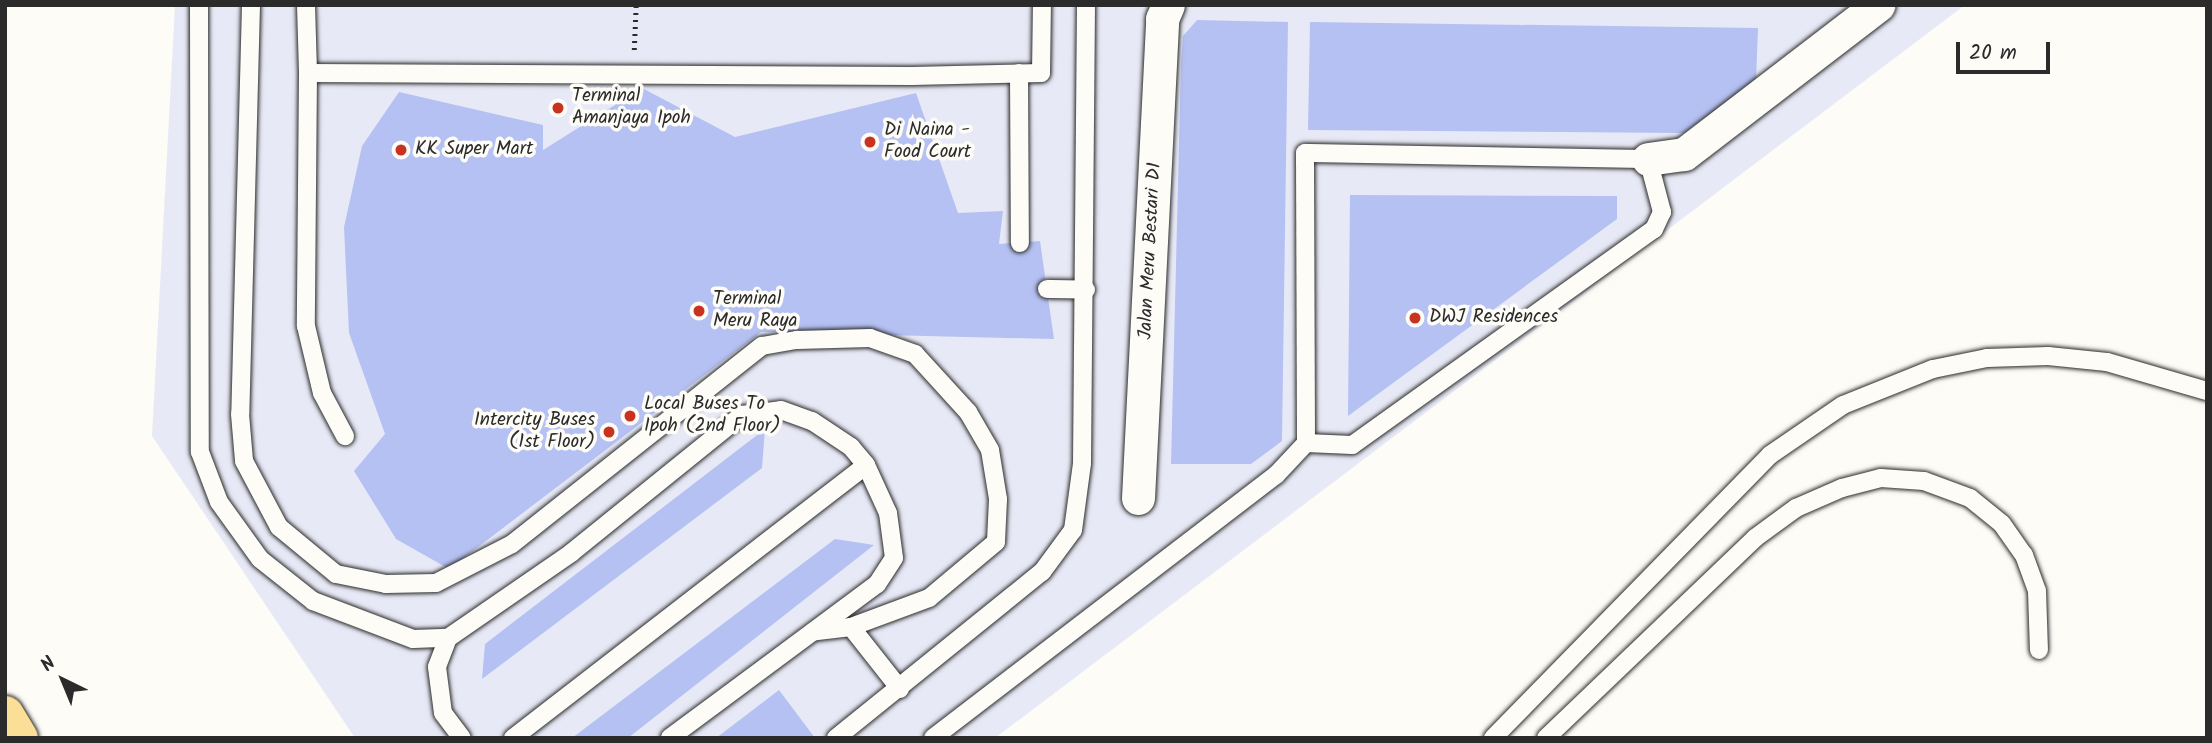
<!DOCTYPE html>
<html>
<head>
<meta charset="utf-8">
<style>
  body { margin:0 }
  #map { position:relative; width:2212px; height:743px; overflow:hidden; background:#fdfcf7; font-family:Kalam,sans-serif }
  div>[style] { position:absolute }
  .built>* { inset:0; background:#e7eaf6 }
  .building>* { inset:0; background:#b5c1f2 }
  .path>* { height:4.5px; margin-top:-2.25px; transform-origin:0; background:repeating-linear-gradient(90deg,#2b2b2b 0 2px,transparent 0 7px) }
  .roads { filter:drop-shadow(0 0 2px #2b2b2b) drop-shadow(0 0 2px #2b2b2b) }
  .service>* { height:18px; margin:-9px; padding:0 9px; transform-origin:9px; border-radius:9px; background:#fdfcf7 }
  .minor>* { height:33px; margin:-16.5px; padding:0 16.5px; transform-origin:16.5px; border-radius:16.5px; background:#fdfcf7 }
  .primary>* { height:38px; margin:-19px; padding:0 19px; transform-origin:19px; border-radius:19px; background:#fbdf96 }
  .dots>* { width:19px; height:19px; translate:-50% -50%; box-sizing:border-box; border:4px solid #fdfcf7; border-radius:50% }
  span { translate:-50% -50%; white-space:nowrap; text-align:center; line-height:1.15; -webkit-text-stroke:7px #fdfcf7; paint-order:stroke }
  .poi-label { font-size:19px; color:#2b2b2b }
  .left { translate:0 -50%; text-align:left }
  .right { translate:-100% -50%; text-align:right }
  .street-label { font-size:19px; color:#2b2b2b }
  .frame { position:absolute; inset:0; border:7px solid #2b2b2b; pointer-events:none }
  .north { position:absolute; left:28px; top:645px; width:70px; height:70px; -webkit-text-stroke:5px #fdfcf7; paint-order:stroke; rotate:317deg; font-size:19px; font-weight:700; line-height:28px; text-align:center; color:#2b2b2b }
  .north::after { content:''; display:block; margin:auto; width:24px; height:32px; background:#2b2b2b; clip-path:polygon(50% 0,100% 100%,50% 72%,0 100%) }
  .scale { position:absolute; left:1956px; top:42px; width:94px; height:32px; box-sizing:border-box; border:4px solid #2b2b2b; border-top:0; padding-left:9px; font-size:21px; line-height:24px; white-space:nowrap; color:#2b2b2b; -webkit-text-stroke:5px #fdfcf7; paint-order:stroke }
</style>
</head>
<body>
<div id="map">
  <div class="built">
    <div style="clip-path:polygon(175px 5px,1965px 5px,995px 738px,355px 738px,152px 436px)"></div>
  </div>
  <div class="building">
    <div style="clip-path:polygon(1197px 20px,1288px 22px,1282px 441px,1251px 464px,1171px 464px,1181px 64px,1183px 36px)"></div>
    <div style="clip-path:polygon(1310px 22px,1758px 28px,1756px 81px,1684px 133px,1308px 130px)"></div>
    <div style="clip-path:polygon(642px 88px,735px 137px,916px 93px,958px 213px,1003px 211px,999px 244px,1040px 241px,1054px 339px,761px 332px,449px 569px,396px 539px,354px 471px,385px 434px,349px 333px,344px 227px,362px 146px,399px 92px,543px 125px,543px 150px)"></div>
    <div style="clip-path:polygon(1350px 195px,1617px 196px,1617px 219px,1348px 416px)"></div>
    <div style="clip-path:polygon(765px 429px,762px 468px,482px 679px,485px 644px)"></div>
    <div style="clip-path:polygon(835px 539px,874px 545px,628px 738px,572px 738px)"></div>
    <div style="clip-path:polygon(779px 690px,815px 738px,716px 738px)"></div>
  </div>
  <div class="path">
    <div style="left:634px;top:50px;width:45px;rotate:-87.5deg"></div>
  </div>
  <div class="roads">
    <div class="service">
      <div style="left:199px;top:5px;width:447px;rotate:89.9deg"></div>
      <div style="left:200px;top:452px;width:53px;rotate:69.2deg"></div>
      <div style="left:219px;top:502px;width:70px;rotate:54.3deg"></div>
      <div style="left:260px;top:559px;width:68px;rotate:38.4deg"></div>
      <div style="left:313px;top:601px;width:107px;rotate:20.8deg"></div>
      <div style="left:413px;top:639px;width:35px;rotate:-2deg"></div>
      <div style="left:448px;top:638px;width:150px;rotate:-34.6deg"></div>
      <div style="left:571px;top:553px;width:220px;rotate:-38.9deg"></div>
      <div style="left:742px;top:415px;width:39px;rotate:-7deg"></div>
      <div style="left:781px;top:410px;width:33px;rotate:20deg"></div>
      <div style="left:812px;top:421px;width:47px;rotate:33.7deg"></div>
      <div style="left:851px;top:447px;width:23px;rotate:50deg"></div>
      <div style="left:866px;top:465px;width:53px;rotate:65.4deg"></div>
      <div style="left:888px;top:513px;width:45px;rotate:82.4deg"></div>
      <div style="left:894px;top:558px;width:31px;rotate:123deg"></div>
      <div style="left:877px;top:584px;width:258px;rotate:143.4deg"></div>
      <div style="left:251px;top:5px;width:409px;rotate:91.5deg"></div>
      <div style="left:240px;top:414px;width:47px;rotate:85.1deg"></div>
      <div style="left:244px;top:461px;width:75px;rotate:62.1deg"></div>
      <div style="left:279px;top:527px;width:74px;rotate:39.5deg"></div>
      <div style="left:336px;top:574px;width:51px;rotate:11.3deg"></div>
      <div style="left:386px;top:584px;width:50px;rotate:-1.1deg"></div>
      <div style="left:436px;top:583px;width:85px;rotate:-27.2deg"></div>
      <div style="left:512px;top:544px;width:319px;rotate:-38.4deg"></div>
      <div style="left:762px;top:346px;width:36px;rotate:-10deg"></div>
      <div style="left:797px;top:340px;width:73px;rotate:-1.6deg"></div>
      <div style="left:870px;top:338px;width:48px;rotate:19.6deg"></div>
      <div style="left:915px;top:354px;width:79px;rotate:47.6deg"></div>
      <div style="left:968px;top:412px;width:44px;rotate:59.9deg"></div>
      <div style="left:990px;top:450px;width:50px;rotate:80.7deg"></div>
      <div style="left:998px;top:499px;width:43px;rotate:92.7deg"></div>
      <div style="left:996px;top:542px;width:87px;rotate:140.1deg"></div>
      <div style="left:929px;top:598px;width:83px;rotate:159.6deg"></div>
      <div style="left:851px;top:627px;width:38px;rotate:173deg"></div>
      <div style="left:306px;top:5px;width:68px;rotate:88.3deg"></div>
      <div style="left:308px;top:73px;width:604px;rotate:0.28deg"></div>
      <div style="left:912px;top:76px;width:129px;rotate:-1.3deg"></div>
      <div style="left:1041px;top:73px;width:68px;rotate:-89.2deg"></div>
      <div style="left:308px;top:73px;width:253px;rotate:90.5deg"></div>
      <div style="left:306px;top:326px;width:69px;rotate:76.6deg"></div>
      <div style="left:322px;top:393px;width:49px;rotate:61.9deg"></div>
      <div style="left:1019px;top:73px;width:170px;rotate:89.7deg"></div>
      <div style="left:1047px;top:289px;width:39px;rotate:1deg"></div>
      <div style="left:851px;top:627px;width:79px;rotate:51.7deg"></div>
      <div style="left:448px;top:638px;width:31px;rotate:111deg"></div>
      <div style="left:437px;top:667px;width:46px;rotate:82.6deg"></div>
      <div style="left:443px;top:713px;width:31px;rotate:53deg"></div>
      <div style="left:513px;top:738px;width:446px;rotate:-37.7deg"></div>
      <div style="left:836px;top:738px;width:265px;rotate:-38.9deg"></div>
      <div style="left:1042px;top:572px;width:52px;rotate:-53.6deg"></div>
      <div style="left:1073px;top:530px;width:68px;rotate:-82.3deg"></div>
      <div style="left:1082px;top:463px;width:458px;rotate:-89.5deg"></div>
      <div style="left:933px;top:738px;width:432px;rotate:-37.5deg"></div>
      <div style="left:1276px;top:475px;width:44px;rotate:-46.8deg"></div>
      <div style="left:1306px;top:443px;width:290px;rotate:-90.2deg"></div>
      <div style="left:1305px;top:153px;width:343px;rotate:1deg"></div>
      <div style="left:1648px;top:159px;width:55px;rotate:75.2deg"></div>
      <div style="left:1662px;top:212px;width:19px;rotate:115deg"></div>
      <div style="left:1654px;top:229px;width:371px;rotate:144.4deg"></div>
      <div style="left:1352px;top:445px;width:46px;rotate:-177.5deg"></div>
      <div style="left:1493px;top:738px;width:396px;rotate:-45.6deg"></div>
      <div style="left:1770px;top:455px;width:88px;rotate:-34.4deg"></div>
      <div style="left:1843px;top:405px;width:97px;rotate:-21.8deg"></div>
      <div style="left:1933px;top:369px;width:55px;rotate:-11.5deg"></div>
      <div style="left:1987px;top:358px;width:61px;rotate:-1.9deg"></div>
      <div style="left:2048px;top:356px;width:59px;rotate:5.8deg"></div>
      <div style="left:2107px;top:362px;width:104px;rotate:16.2deg"></div>
      <div style="left:1546px;top:738px;width:289px;rotate:-43.7deg"></div>
      <div style="left:1755px;top:538px;width:51px;rotate:-36.2deg"></div>
      <div style="left:1796px;top:508px;width:50px;rotate:-23.5deg"></div>
      <div style="left:1842px;top:488px;width:40px;rotate:-14.4deg"></div>
      <div style="left:1881px;top:478px;width:43px;rotate:4deg"></div>
      <div style="left:1924px;top:481px;width:49px;rotate:20.3deg"></div>
      <div style="left:1970px;top:498px;width:41px;rotate:39.1deg"></div>
      <div style="left:2002px;top:524px;width:38px;rotate:55deg"></div>
      <div style="left:2024px;top:555px;width:38px;rotate:70deg"></div>
      <div style="left:2037px;top:591px;width:59px;rotate:88.1deg"></div>
    </div>
    <div class="minor">
      <div style="left:1648px;top:159px;width:36px;rotate:-8deg"></div>
      <div style="left:1684px;top:154px;width:245px;rotate:-37.5deg"></div>
      <div style="left:1138px;top:498px;width:480px;rotate:-87.1deg"></div>
      <div style="left:1162px;top:19px;width:15px;rotate:-67deg"></div>
    </div>
    <div class="primary">
      <div style="left:5px;top:715px;width:27px;rotate:59deg"></div>
    </div>
  </div>
  <div class="dots">
    <div style="left:558px;top:108px;background:#c8321e"></div>
    <div style="left:870px;top:142px;background:#c8321e"></div>
    <div style="left:401px;top:150px;background:#c8321e"></div>
    <div style="left:699px;top:311px;background:#c8321e"></div>
    <div style="left:1415px;top:318px;background:#c8321e"></div>
    <div style="left:630px;top:416px;background:#c8321e"></div>
    <div style="left:609px;top:432px;background:#c8321e"></div>
  </div>
  <div class="poi-label">
    <span class="left" style="left:572px;top:108px">Terminal<br>Amanjaya Ipoh</span>
    <span class="left" style="left:884px;top:142px">Di Naina -<br>Food Court</span>
    <span class="left" style="left:415px;top:150px">KK Super Mart</span>
    <span class="left" style="left:713px;top:311px">Terminal<br>Meru Raya</span>
    <span class="left" style="left:1429px;top:318px">DWJ Residences</span>
    <span class="left" style="left:644px;top:416px">Local Buses To<br>Ipoh (2nd Floor)</span>
    <span class="right" style="left:595px;top:432px">Intercity Buses<br>(1st Floor)</span>
  </div>
  <div class="street-label">
    <span style="left:1151px;top:251px;rotate:-87deg">Jalan Meru Bestari D1</span>
  </div>
  <div class="frame"></div>
  <div class="north">N</div>
  <div class="scale">20 m</div>
</div>
</body>
</html>
